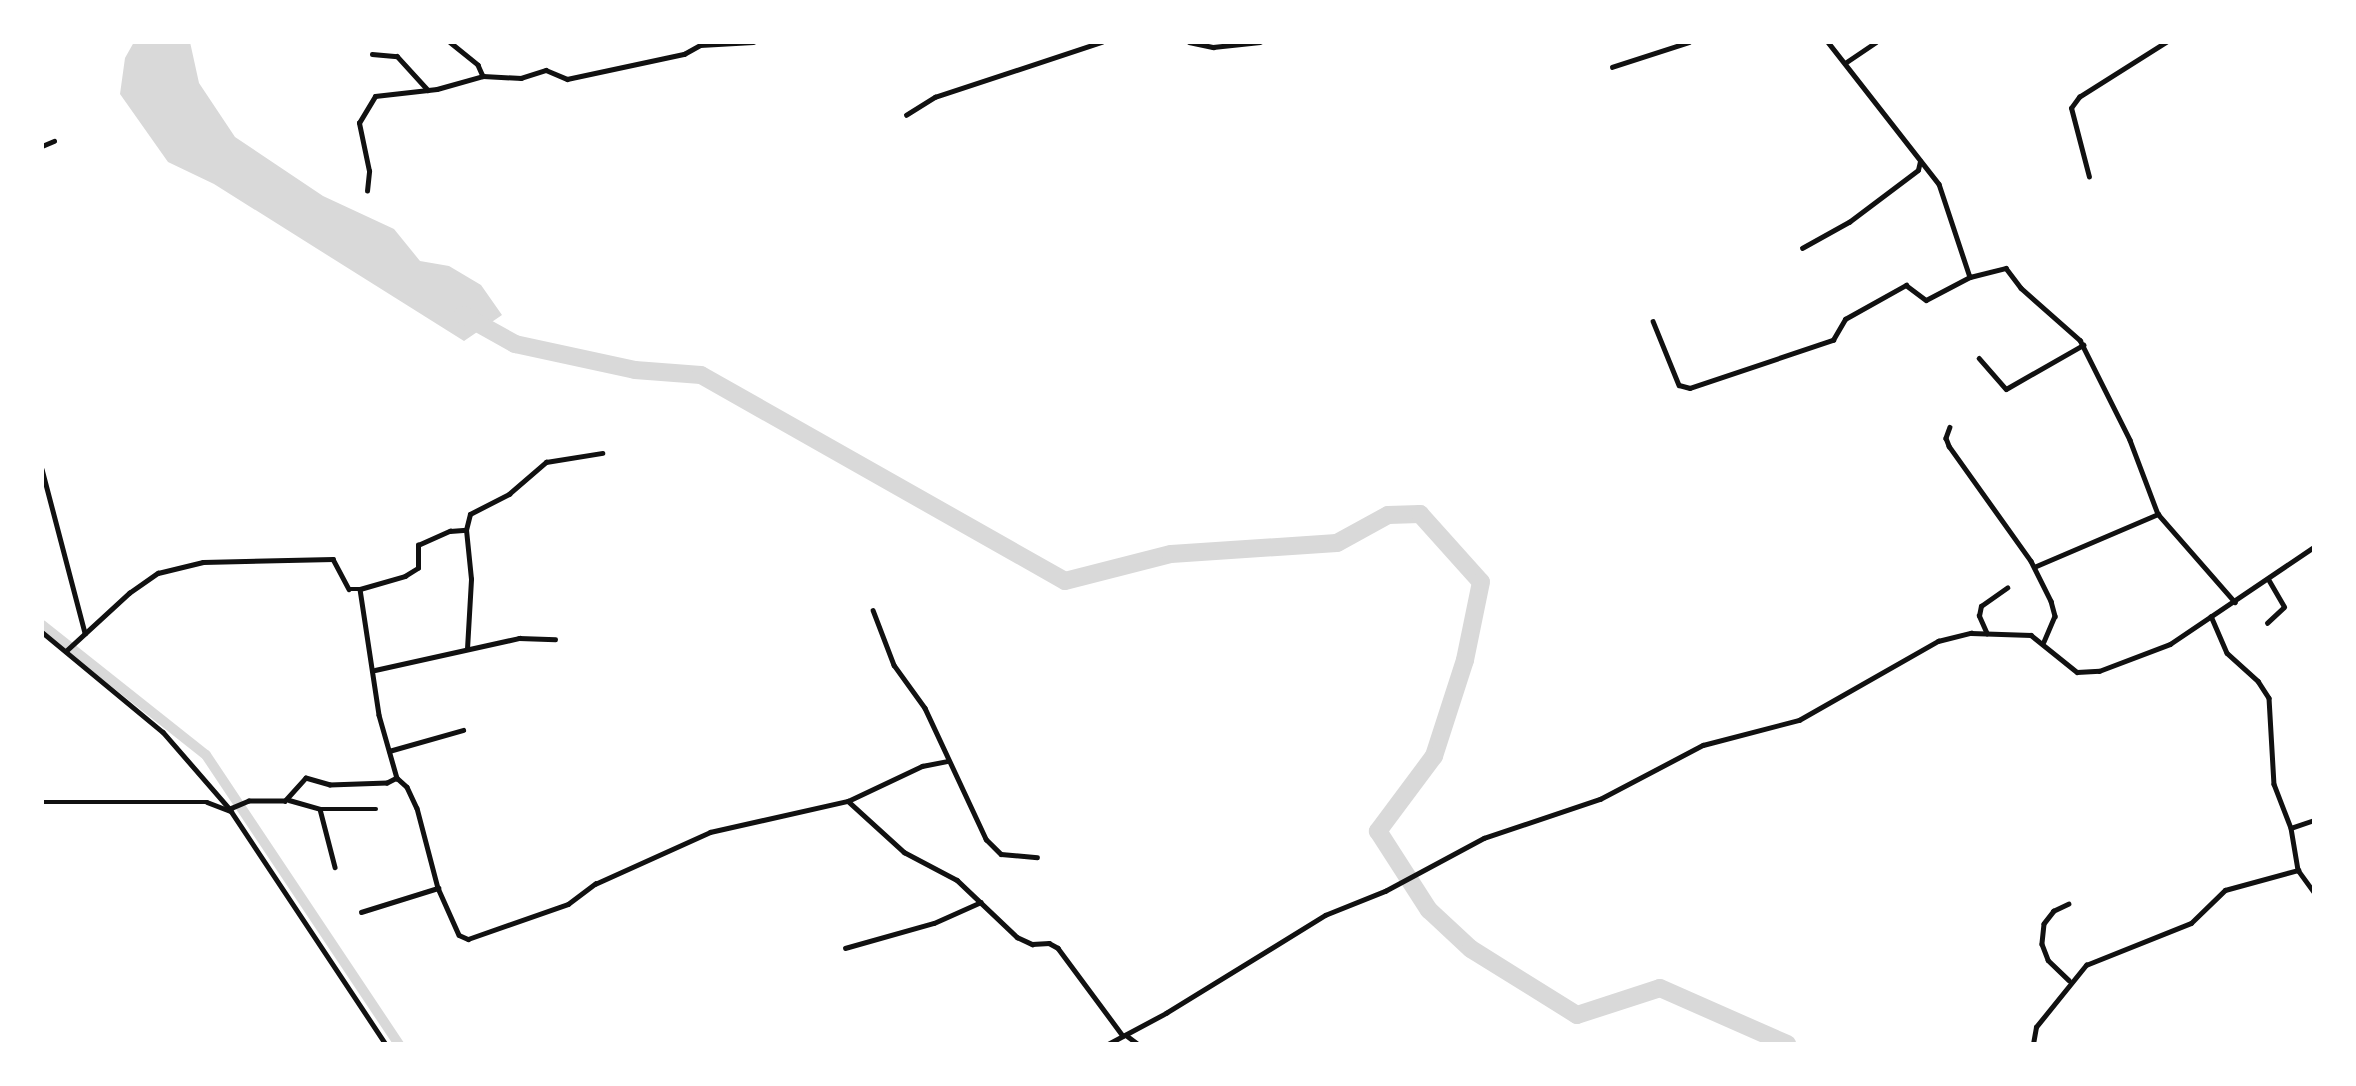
<!DOCTYPE html>
<html>
<head>
<meta charset="utf-8">
<style>
  body { margin:0 }
  #map { position:relative; width:2356px; height:1086px; overflow:hidden; background:#fff; font-family:"DM Sans",sans-serif }
  div>[style] { position:absolute }
  .water>* { inset:0; background:#d9d9d9 }
  .canal>* { height:10px; margin:-5px; padding:0 5px; transform-origin:5px; border-radius:5px; background:#d9d9d9 }
  .river>* { height:18px; margin:-9px; padding:0 9px; transform-origin:9px; border-radius:9px; background:#d9d9d9 }
  .minor>* { height:4.5px; margin:-2.25px; padding:0 2.25px; transform-origin:2.25px; border-radius:2.25px; background:#111 }
  span { translate:-50% -50%; white-space:nowrap; text-align:center; line-height:1.15; -webkit-text-stroke:7px #fff; paint-order:stroke }
  .frame { position:absolute; inset:0; border:44px solid #fff; pointer-events:none }
</style>
</head>
<body>
<div id="map">
  <div class="water">
    <div style="clip-path:polygon(134px 42px,190px 42px,199px 83px,235px 137px,323px 196px,394px 229px,420px 261px,449px 266px,481px 285px,502px 315px,464px 341px,214px 184px,168px 162px,120px 94px,125px 58px)"></div>
  </div>
  <div class="canal">
    <div style="left:42px;top:625px;width:209px;rotate:38.4deg"></div>
    <div style="left:206px;top:755px;width:348px;rotate:56.3deg"></div>
  </div>
  <div class="river">
    <div style="left:463px;top:315px;width:60px;rotate:29.1deg"></div>
    <div style="left:515px;top:344px;width:123px;rotate:12.2deg"></div>
    <div style="left:635px;top:370px;width:66px;rotate:4.3deg"></div>
    <div style="left:701px;top:375px;width:418px;rotate:29.5deg"></div>
    <div style="left:1065px;top:581px;width:109px;rotate:-14.3deg"></div>
    <div style="left:1171px;top:554px;width:166px;rotate:-3.8deg"></div>
    <div style="left:1337px;top:543px;width:58px;rotate:-28.8deg"></div>
    <div style="left:1388px;top:515px;width:32px;rotate:-2deg"></div>
    <div style="left:1420px;top:514px;width:91px;rotate:48.1deg"></div>
    <div style="left:1481px;top:582px;width:80px;rotate:101.6deg"></div>
    <div style="left:1465px;top:660px;width:101px;rotate:107.9deg"></div>
    <div style="left:1434px;top:756px;width:94px;rotate:126.7deg"></div>
    <div style="left:1378px;top:831px;width:94px;rotate:57.2deg"></div>
    <div style="left:1429px;top:910px;width:57px;rotate:42.9deg"></div>
    <div style="left:1471px;top:949px;width:125px;rotate:31.9deg"></div>
    <div style="left:1577px;top:1015px;width:87px;rotate:-18deg"></div>
    <div style="left:1660px;top:988px;width:139px;rotate:23.8deg"></div>
  </div>
  <div class="minor">
    <div style="left:450px;top:42px;width:36px;rotate:39deg"></div>
    <div style="left:478px;top:65px;width:12px;rotate:66deg"></div>
    <div style="left:1189px;top:42px;width:25px;rotate:12deg"></div>
    <div style="left:1213px;top:47px;width:47px;rotate:-6.1deg"></div>
    <div style="left:1828px;top:42px;width:180px;rotate:52deg"></div>
    <div style="left:1939px;top:184px;width:98px;rotate:71.6deg"></div>
    <div style="left:372px;top:54px;width:25px;rotate:5deg"></div>
    <div style="left:397px;top:56px;width:46px;rotate:47.6deg"></div>
    <div style="left:1845px;top:63px;width:37px;rotate:-34deg"></div>
    <div style="left:1612px;top:67px;width:81px;rotate:-18deg"></div>
    <div style="left:906px;top:115px;width:34px;rotate:-32deg"></div>
    <div style="left:935px;top:97px;width:175px;rotate:-18.3deg"></div>
    <div style="left:42px;top:146px;width:13px;rotate:-23deg"></div>
    <div style="left:2089px;top:177px;width:71px;rotate:-104.6deg"></div>
    <div style="left:2071px;top:108px;width:14px;rotate:-54deg"></div>
    <div style="left:2079px;top:97px;width:103px;rotate:-32.3deg"></div>
    <div style="left:367px;top:191px;width:20px;rotate:-84deg"></div>
    <div style="left:369px;top:171px;width:49px;rotate:-101.8deg"></div>
    <div style="left:359px;top:123px;width:31px;rotate:-59deg"></div>
    <div style="left:375px;top:96px;width:62px;rotate:-6.4deg"></div>
    <div style="left:437px;top:89px;width:48px;rotate:-15.8deg"></div>
    <div style="left:483px;top:76px;width:38px;rotate:3deg"></div>
    <div style="left:521px;top:78px;width:26px;rotate:-18deg"></div>
    <div style="left:546px;top:70px;width:23px;rotate:23deg"></div>
    <div style="left:567px;top:79px;width:120px;rotate:-12.1deg"></div>
    <div style="left:684px;top:54px;width:18px;rotate:-29deg"></div>
    <div style="left:700px;top:45px;width:53px;rotate:-3.2deg"></div>
    <div style="left:1802px;top:248px;width:54px;rotate:-29deg"></div>
    <div style="left:1849px;top:222px;width:86px;rotate:-37deg"></div>
    <div style="left:1918px;top:170px;width:9px;rotate:-77deg"></div>
    <div style="left:1653px;top:321px;width:69px;rotate:67.9deg"></div>
    <div style="left:1679px;top:385px;width:11px;rotate:15deg"></div>
    <div style="left:1690px;top:388px;width:151px;rotate:-18.6deg"></div>
    <div style="left:1833px;top:340px;width:24px;rotate:-60deg"></div>
    <div style="left:1845px;top:319px;width:70px;rotate:-29.1deg"></div>
    <div style="left:1906px;top:285px;width:25px;rotate:37deg"></div>
    <div style="left:1926px;top:300px;width:50px;rotate:-27.6deg"></div>
    <div style="left:1970px;top:277px;width:37px;rotate:-14deg"></div>
    <div style="left:2006px;top:268px;width:25px;rotate:53deg"></div>
    <div style="left:2021px;top:288px;width:79px;rotate:41.4deg"></div>
    <div style="left:2080px;top:340px;width:112px;rotate:63.4deg"></div>
    <div style="left:2130px;top:440px;width:79px;rotate:69.3deg"></div>
    <div style="left:2158px;top:514px;width:117px;rotate:48.8deg"></div>
    <div style="left:1979px;top:358px;width:41px;rotate:48.9deg"></div>
    <div style="left:2006px;top:389px;width:89px;rotate:-29.7deg"></div>
    <div style="left:1950px;top:427px;width:12px;rotate:110deg"></div>
    <div style="left:1946px;top:438px;width:9px;rotate:69deg"></div>
    <div style="left:1949px;top:446px;width:141px;rotate:54.5deg"></div>
    <div style="left:2031px;top:561px;width:45px;rotate:63.4deg"></div>
    <div style="left:2051px;top:601px;width:16px;rotate:75deg"></div>
    <div style="left:2055px;top:616px;width:28px;rotate:113deg"></div>
    <div style="left:42px;top:469px;width:170px;rotate:75.3deg"></div>
    <div style="left:2034px;top:567px;width:135px;rotate:-23.1deg"></div>
    <div style="left:360px;top:589px;width:47px;rotate:-16.1deg"></div>
    <div style="left:405px;top:576px;width:15px;rotate:-32deg"></div>
    <div style="left:418px;top:568px;width:23px;rotate:-90deg"></div>
    <div style="left:418px;top:545px;width:35px;rotate:-24deg"></div>
    <div style="left:450px;top:531px;width:16px;rotate:-4deg"></div>
    <div style="left:873px;top:610px;width:59px;rotate:69.1deg"></div>
    <div style="left:894px;top:665px;width:53px;rotate:54.2deg"></div>
    <div style="left:925px;top:708px;width:145px;rotate:65deg"></div>
    <div style="left:986px;top:839px;width:21px;rotate:45deg"></div>
    <div style="left:1001px;top:854px;width:36px;rotate:5deg"></div>
    <div style="left:2211px;top:616px;width:40px;rotate:66.6deg"></div>
    <div style="left:2227px;top:653px;width:42px;rotate:42.1deg"></div>
    <div style="left:2258px;top:681px;width:20px;rotate:57deg"></div>
    <div style="left:2269px;top:698px;width:86px;rotate:86.7deg"></div>
    <div style="left:2274px;top:784px;width:47px;rotate:68.9deg"></div>
    <div style="left:2291px;top:828px;width:43px;rotate:80.5deg"></div>
    <div style="left:2298px;top:870px;width:27px;rotate:54deg"></div>
    <div style="left:2267px;top:623px;width:23px;rotate:-43deg"></div>
    <div style="left:2284px;top:607px;width:32px;rotate:-120deg"></div>
    <div style="left:42px;top:632px;width:157px;rotate:39.6deg"></div>
    <div style="left:163px;top:732px;width:101px;rotate:49deg"></div>
    <div style="left:1987px;top:634px;width:20px;rotate:-114deg"></div>
    <div style="left:1979px;top:616px;width:10px;rotate:-79deg"></div>
    <div style="left:1981px;top:606px;width:32px;rotate:-35deg"></div>
    <div style="left:467px;top:649px;width:70px;rotate:-86.7deg"></div>
    <div style="left:471px;top:579px;width:49px;rotate:-95.8deg"></div>
    <div style="left:466px;top:530px;width:16px;rotate:-76deg"></div>
    <div style="left:470px;top:514px;width:44px;rotate:-27.1deg"></div>
    <div style="left:509px;top:494px;width:49px;rotate:-40.9deg"></div>
    <div style="left:546px;top:462px;width:57px;rotate:-9.1deg"></div>
    <div style="left:66px;top:651px;width:86px;rotate:-42.6deg"></div>
    <div style="left:129px;top:593px;width:35px;rotate:-35deg"></div>
    <div style="left:158px;top:573px;width:46px;rotate:-13.7deg"></div>
    <div style="left:203px;top:562px;width:130px;rotate:-1.3deg"></div>
    <div style="left:333px;top:559px;width:34px;rotate:62deg"></div>
    <div style="left:349px;top:589px;width:11px"></div>
    <div style="left:360px;top:589px;width:127px;rotate:81.4deg"></div>
    <div style="left:379px;top:715px;width:66px;rotate:74.1deg"></div>
    <div style="left:397px;top:778px;width:11px;rotate:153deg"></div>
    <div style="left:387px;top:783px;width:57px;rotate:178deg"></div>
    <div style="left:330px;top:785px;width:25px;rotate:-164deg"></div>
    <div style="left:306px;top:778px;width:31px;rotate:132deg"></div>
    <div style="left:285px;top:801px;width:36px;rotate:180deg"></div>
    <div style="left:249px;top:801px;width:21px;rotate:157deg"></div>
    <div style="left:375px;top:670px;width:148px;rotate:-12.5deg"></div>
    <div style="left:519px;top:638px;width:36px;rotate:2deg"></div>
    <div style="left:389px;top:751px;width:77px;rotate:-15.8deg"></div>
    <div style="left:397px;top:778px;width:13px;rotate:42deg"></div>
    <div style="left:407px;top:787px;width:23px;rotate:65deg"></div>
    <div style="left:417px;top:808px;width:83px;rotate:75.3deg"></div>
    <div style="left:438px;top:888px;width:51px;rotate:65.9deg"></div>
    <div style="left:459px;top:935px;width:10px;rotate:24deg"></div>
    <div style="left:468px;top:939px;width:106px;rotate:-19.3deg"></div>
    <div style="left:568px;top:904px;width:34px;rotate:-37deg"></div>
    <div style="left:595px;top:884px;width:126px;rotate:-24.3deg"></div>
    <div style="left:710px;top:832px;width:141px;rotate:-12.7deg"></div>
    <div style="left:848px;top:801px;width:76px;rotate:42.3deg"></div>
    <div style="left:904px;top:852px;width:60px;rotate:27.8deg"></div>
    <div style="left:957px;top:880px;width:83px;rotate:43.5deg"></div>
    <div style="left:1017px;top:937px;width:17px;rotate:25deg"></div>
    <div style="left:1032px;top:944px;width:17px;rotate:-3deg"></div>
    <div style="left:1049px;top:943px;width:10px;rotate:29deg"></div>
    <div style="left:1058px;top:948px;width:109px;rotate:53.5deg"></div>
    <div style="left:289px;top:800px;width:32px;rotate:16deg"></div>
    <div style="left:320px;top:809px;width:56px"></div>
    <div style="left:848px;top:801px;width:82px;rotate:-25.3deg"></div>
    <div style="left:922px;top:766px;width:25px;rotate:-11deg"></div>
    <div style="left:42px;top:802px;width:165px"></div>
    <div style="left:207px;top:802px;width:26px;rotate:21deg"></div>
    <div style="left:231px;top:811px;width:280px;rotate:56.4deg"></div>
    <div style="left:320px;top:809px;width:60px;rotate:75.5deg"></div>
    <div style="left:2291px;top:828px;width:24px;rotate:-19deg"></div>
    <div style="left:2069px;top:904px;width:17px;rotate:155deg"></div>
    <div style="left:2054px;top:911px;width:16px;rotate:128deg"></div>
    <div style="left:2044px;top:924px;width:20px;rotate:96deg"></div>
    <div style="left:2042px;top:944px;width:17px;rotate:69deg"></div>
    <div style="left:2048px;top:960px;width:29px;rotate:44deg"></div>
    <div style="left:361px;top:912px;width:81px;rotate:-17.3deg"></div>
    <div style="left:845px;top:948px;width:92px;rotate:-15.7deg"></div>
    <div style="left:934px;top:923px;width:51px;rotate:-24.1deg"></div>
    <div style="left:1126px;top:1035px;width:15px;rotate:37deg"></div>
    <div style="left:1108px;top:1044px;width:66px;rotate:-28.1deg"></div>
    <div style="left:1166px;top:1013px;width:187px;rotate:-31.6deg"></div>
    <div style="left:1325px;top:915px;width:65px;rotate:-21.8deg"></div>
    <div style="left:1385px;top:891px;width:112px;rotate:-28.2deg"></div>
    <div style="left:1484px;top:838px;width:122px;rotate:-18.6deg"></div>
    <div style="left:1600px;top:799px;width:116px;rotate:-27.7deg"></div>
    <div style="left:1703px;top:745px;width:99px;rotate:-14.6deg"></div>
    <div style="left:1799px;top:720px;width:160px;rotate:-29.6deg"></div>
    <div style="left:1938px;top:641px;width:34px;rotate:-14deg"></div>
    <div style="left:1971px;top:633px;width:60px;rotate:1.9deg"></div>
    <div style="left:2031px;top:635px;width:59px;rotate:38.8deg"></div>
    <div style="left:2077px;top:672px;width:22px;rotate:-3deg"></div>
    <div style="left:2099px;top:671px;width:76px;rotate:-20.8deg"></div>
    <div style="left:2170px;top:644px;width:174px;rotate:-34deg"></div>
    <div style="left:2033px;top:1044px;width:17px;rotate:-80deg"></div>
    <div style="left:2036px;top:1027px;width:80px;rotate:-51.1deg"></div>
    <div style="left:2086px;top:965px;width:113px;rotate:-21.8deg"></div>
    <div style="left:2191px;top:923px;width:47px;rotate:-44.1deg"></div>
    <div style="left:2225px;top:890px;width:76px;rotate:-15.3deg"></div>
  </div>
  <div class="frame"></div>
</div>
</body>
</html>
